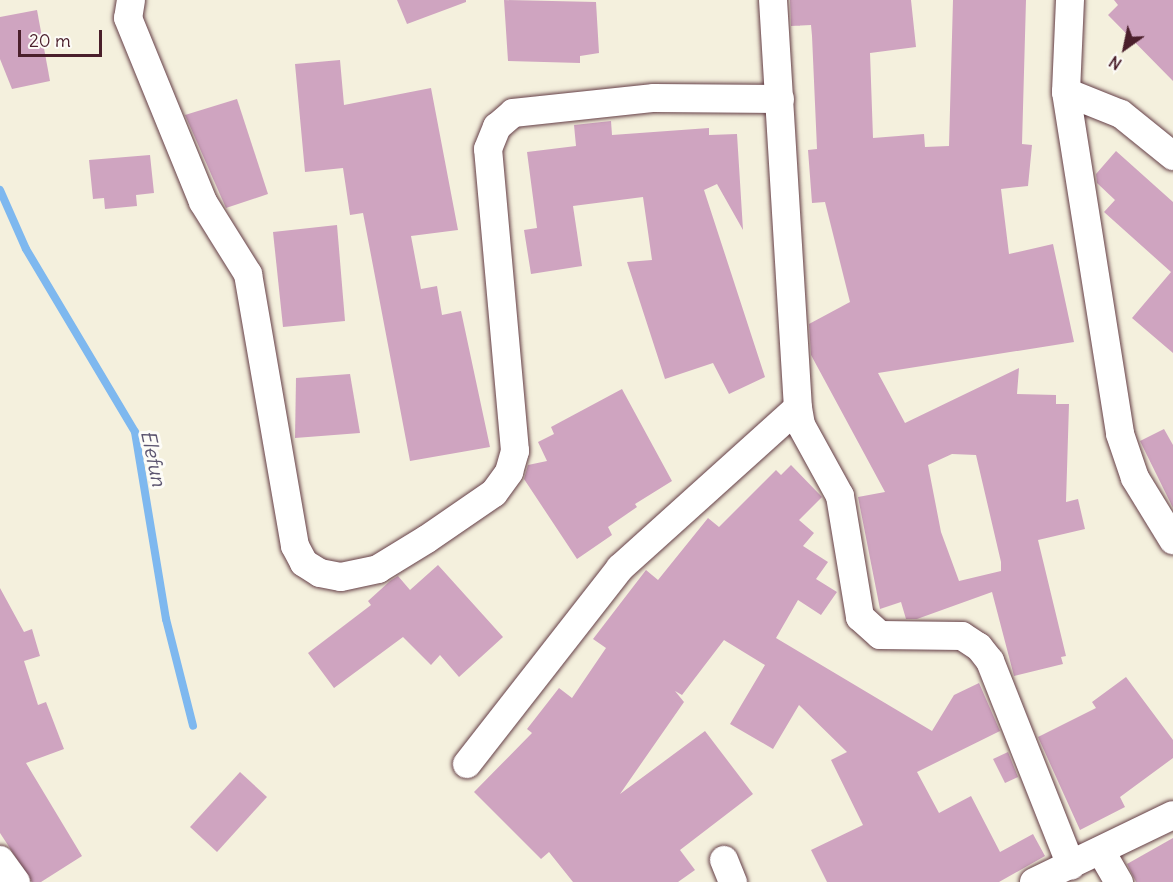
<!DOCTYPE html>
<html>
<head>
<meta charset="utf-8">
<style>
  body { margin:0 }
  #map { position:relative; width:1173px; height:882px; overflow:hidden; background:#f4f0dd; font-family:Delius,sans-serif }
  div>[style] { position:absolute }
  .stream>* { height:8px; margin:-4px; padding:0 4px; transform-origin:4px; border-radius:4px; background:#7eb8ef }
  .building>* { inset:0; background:#cfa4c0 }
  .roads { filter:drop-shadow(0 0 2px #643e46) drop-shadow(0 0 2px #643e46) }
  .minor>* { height:28px; margin:-14px; padding:0 14px; transform-origin:14px; border-radius:14px; background:#fff }
  span { translate:-50% -50%; white-space:nowrap; text-align:center; line-height:1.15; -webkit-text-stroke:6px #fdfcf7; paint-order:stroke }
  .water-label { font-size:20px; color:#5c5570; font-style:italic }
  .north { position:absolute; left:1095px; top:18px; width:60px; height:60px; -webkit-text-stroke:4px #fdfcf7; paint-order:stroke; rotate:213deg; font-size:16px; font-weight:700; line-height:24px; text-align:center; color:#4a1f2b }
  .north::after { content:''; display:block; margin:auto; width:21px; height:27px; background:#4a1f2b; clip-path:polygon(50% 0,100% 100%,50% 72%,0 100%) }
  .scale { position:absolute; left:18px; top:30px; width:84px; height:27px; box-sizing:border-box; border:3px solid #4a1f2b; border-top:0; padding-left:8px; font-size:18px; line-height:21px; white-space:nowrap; color:#4a1f2b; -webkit-text-stroke:4px #fdfcf7; paint-order:stroke }
</style>
</head>
<body>
<div id="map">
  <div class="stream">
    <div style="left:0;top:190px;width:64px;rotate:66.2deg"></div>
    <div style="left:26px;top:249px;width:213px;rotate:59.2deg"></div>
    <div style="left:135px;top:432px;width:190px;rotate:80.6deg"></div>
    <div style="left:166px;top:619px;width:110px;rotate:75.8deg"></div>
  </div>
  <div class="building">
    <div style="clip-path:polygon(397px 0,466px 0,466px 2px,407px 24px)"></div>
    <div style="clip-path:polygon(504px 0,596px 2px,599px 53px,580px 56px,580px 63px,508px 61px)"></div>
    <div style="clip-path:polygon(evenodd,790px 0,911px 0,916px 47px,870px 53px,873px 138px,924px 134px,925px 147px,949px 146px,953px 0,1026px 0,1022px 144px,1032px 145px,1028px 186px,1001px 189px,1009px 254px,1053px 244px,1074px 342px,878px 373px,905px 423px,1019px 368px,1017px 394px,1056px 395px,1056px 404px,1069px 404px,1066px 502px,1078px 499px,1085px 529px,1038px 540px,1066px 656px,1061px 657px,1063px 664px,1014px 676px,992px 592px,917px 619px,906px 619px,901px 602px,880px 609px,858px 497px,885px 492px,811px 355px,809px 324px,850px 302px,825px 202px,812px 203px,808px 150px,817px 149px,812px 36px,811px 25px,791px 26px,790px 0,952px 454px,976px 455px,1001px 562px,1001px 571px,959px 581px,941px 532px,928px 465px,952px 454px)"></div>
    <div style="clip-path:polygon(1114px 0,1173px 0,1173px 81px,1108px 15px,1118px 5px)"></div>
    <div style="clip-path:polygon(37px 10px,50px 81px,12px 89px,0 59px,0 17px)"></div>
    <div style="clip-path:polygon(340px 60px,344px 105px,431px 88px,458px 230px,411px 236px,421px 289px,437px 286px,442px 315px,461px 311px,490px 447px,410px 461px,363px 213px,350px 215px,343px 168px,305px 172px,295px 64px)"></div>
    <div style="clip-path:polygon(237px 99px,268px 194px,226px 208px,185px 115px)"></div>
    <div style="clip-path:polygon(611px 121px,612px 135px,709px 128px,709px 135px,737px 134px,743px 230px,717px 184px,704px 190px,765px 377px,729px 394px,713px 363px,665px 379px,627px 262px,652px 260px,643px 197px,573px 206px,582px 266px,531px 274px,524px 230px,537px 228px,527px 152px,576px 146px,574px 125px)"></div>
    <div style="clip-path:polygon(1116px 151px,1173px 202px,1173px 353px,1132px 318px,1171px 272px,1104px 212px,1115px 200px,1097px 183px,1096px 174px)"></div>
    <div style="clip-path:polygon(150px 155px,154px 193px,136px 195px,137px 206px,105px 209px,104px 198px,93px 199px,89px 160px)"></div>
    <div style="clip-path:polygon(337px 225px,345px 321px,283px 327px,273px 232px)"></div>
    <div style="clip-path:polygon(350px 374px,360px 433px,295px 438px,296px 378px)"></div>
    <div style="clip-path:polygon(622px 389px,672px 481px,635px 504px,637px 507px,608px 527px,612px 535px,577px 559px,524px 479px,528px 465px,547px 461px,538px 442px,554px 434px,551px 427px)"></div>
    <div style="clip-path:polygon(1164px 429px,1173px 445px,1173px 508px,1140px 441px)"></div>
    <div style="clip-path:polygon(791px 465px,822px 497px,799px 520px,814px 533px,803px 546px,828px 562px,816px 579px,837px 592px,821px 615px,798px 600px,776px 638px,932px 731px,954px 695px,979px 683px,1000px 731px,917px 772px,939px 813px,971px 796px,1000px 852px,1033px 834px,1045px 856px,999px 882px,827px 882px,811px 850px,863px 825px,831px 760px,847px 752px,799px 705px,773px 749px,730px 724px,765px 665px,724px 640px,682px 695px,675px 691px,684px 702px,620px 794px,705px 731px,753px 794px,680px 850px,695px 870px,678px 882px,573px 882px,549px 852px,541px 859px,474px 792px,532px 733px,527px 729px,559px 688px,572px 698px,606px 648px,593px 639px,646px 570px,658px 580px,708px 518px,719px 527px,776px 470px,781px 475px)"></div>
    <div style="clip-path:polygon(438px 565px,503px 637px,459px 677px,440px 655px,431px 665px,403px 637px,334px 688px,308px 653px,371px 605px,368px 601px,390px 581px,398px 576px,410px 590px)"></div>
    <div style="clip-path:polygon(0 588px,24px 632px,32px 629px,40px 656px,24px 661px,38px 705px,46px 702px,64px 749px,26px 763px,82px 856px,41px 882px,32px 882px,0 833px)"></div>
    <div style="clip-path:polygon(1126px 677px,1173px 740px,1173px 758px,1120px 797px,1125px 807px,1080px 830px,1038px 737px,1096px 708px,1092px 702px)"></div>
    <div style="clip-path:polygon(1008px 752px,1018px 777px,1005px 783px,993px 759px)"></div>
    <div style="clip-path:polygon(240px 772px,267px 797px,217px 852px,190px 827px)"></div>
    <div style="clip-path:polygon(1173px 838px,1173px 882px,1136px 882px,1127px 864px)"></div>
  </div>
  <div class="roads">
    <div class="minor">
      <div style="left:131px;top:0;width:18px;rotate:99deg"></div>
      <div style="left:128px;top:18px;width:199px;rotate:67.8deg"></div>
      <div style="left:203px;top:202px;width:85px;rotate:58deg"></div>
      <div style="left:248px;top:274px;width:276px;rotate:80.2deg"></div>
      <div style="left:295px;top:546px;width:19px;rotate:62deg"></div>
      <div style="left:304px;top:563px;width:19px;rotate:32deg"></div>
      <div style="left:320px;top:573px;width:21px;rotate:11deg"></div>
      <div style="left:341px;top:577px;width:38px;rotate:-12deg"></div>
      <div style="left:378px;top:569px;width:57px;rotate:-31.5deg"></div>
      <div style="left:427px;top:539px;width:81px;rotate:-34.5deg"></div>
      <div style="left:494px;top:493px;width:26px;rotate:-54deg"></div>
      <div style="left:509px;top:472px;width:22px;rotate:-74deg"></div>
      <div style="left:515px;top:451px;width:303px;rotate:-95.1deg"></div>
      <div style="left:488px;top:149px;width:24px;rotate:-68deg"></div>
      <div style="left:497px;top:127px;width:21px;rotate:-41deg"></div>
      <div style="left:513px;top:113px;width:142px;rotate:-6.1deg"></div>
      <div style="left:654px;top:98px;width:126px;rotate:0.5deg"></div>
      <div style="left:773px;top:0;width:409px;rotate:86.5deg"></div>
      <div style="left:798px;top:408px;width:17px;rotate:80deg"></div>
      <div style="left:801px;top:425px;width:81px;rotate:61.2deg"></div>
      <div style="left:840px;top:496px;width:123px;rotate:80.6deg"></div>
      <div style="left:860px;top:617px;width:27px;rotate:42deg"></div>
      <div style="left:880px;top:635px;width:82px;rotate:0.7deg"></div>
      <div style="left:962px;top:636px;width:20px;rotate:33deg"></div>
      <div style="left:979px;top:647px;width:18px;rotate:52deg"></div>
      <div style="left:990px;top:661px;width:220px;rotate:68.4deg"></div>
      <div style="left:1070px;top:0;width:92px;rotate:92.5deg"></div>
      <div style="left:1066px;top:92px;width:346px;rotate:81deg"></div>
      <div style="left:1120px;top:434px;width:46px;rotate:71.2deg"></div>
      <div style="left:1135px;top:478px;width:73px;rotate:58.5deg"></div>
      <div style="left:1066px;top:92px;width:59px;rotate:21.8deg"></div>
      <div style="left:1121px;top:114px;width:67px;rotate:38.9deg"></div>
      <div style="left:467px;top:764px;width:249px;rotate:-52deg"></div>
      <div style="left:620px;top:568px;width:239px;rotate:-42deg"></div>
      <div style="left:1102px;top:853px;width:34px;rotate:60deg"></div>
      <div style="left:0;top:860px;width:27px;rotate:54deg"></div>
      <div style="left:724px;top:860px;width:24px;rotate:68deg"></div>
      <div style="left:1034px;top:882px;width:154px;rotate:-25.7deg"></div>
    </div>
  </div>
  <div class="water-label">
    <span style="left:154px;top:458px;rotate:78deg">Elefun</span>
  </div>
  <div class="north">N</div>
  <div class="scale">20 m</div>
</div>
</body>
</html>
